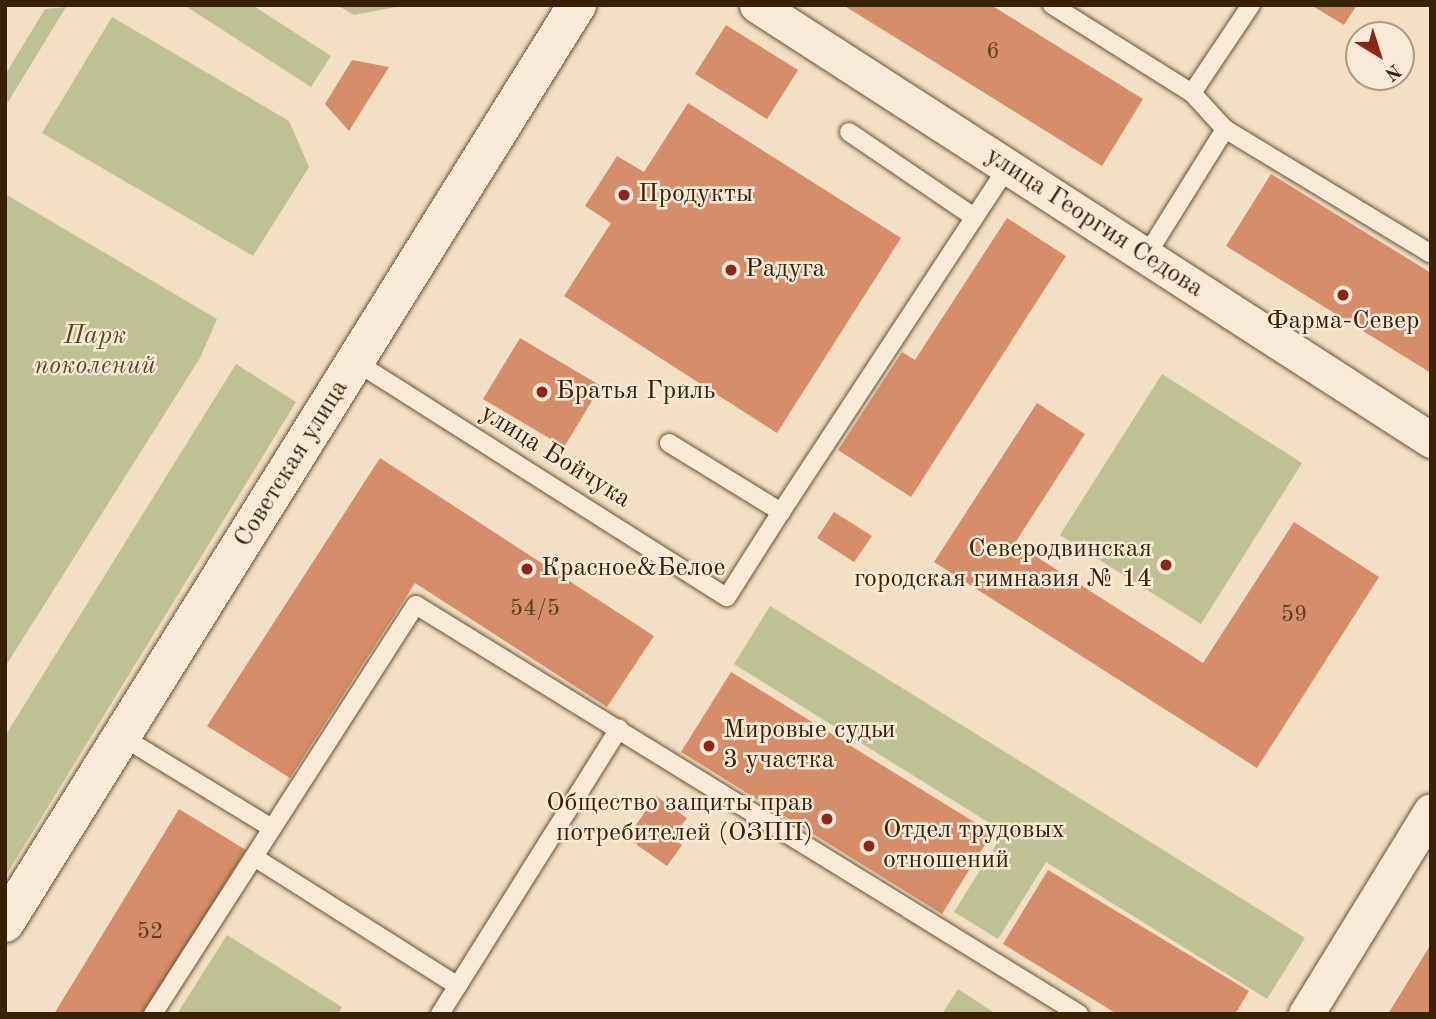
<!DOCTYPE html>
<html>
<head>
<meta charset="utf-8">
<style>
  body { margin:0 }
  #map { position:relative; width:1436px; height:1019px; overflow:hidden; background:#f3dfc3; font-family:"Old Standard TT",serif }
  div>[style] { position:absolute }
  .green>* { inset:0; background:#bdc193 }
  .building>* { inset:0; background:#d58e69 }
  .roads { filter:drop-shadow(0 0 2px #665234) drop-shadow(0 0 2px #665234) }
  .service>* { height:18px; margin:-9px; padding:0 9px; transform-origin:9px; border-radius:9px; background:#f7ead8 }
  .minor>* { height:35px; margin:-17.5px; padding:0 17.5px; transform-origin:17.5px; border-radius:17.5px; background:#f7ead8 }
  .tertiary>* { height:38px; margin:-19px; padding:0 19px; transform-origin:19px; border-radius:19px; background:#f7ead8 }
  .dots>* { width:19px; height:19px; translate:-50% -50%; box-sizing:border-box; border:4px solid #f7ead8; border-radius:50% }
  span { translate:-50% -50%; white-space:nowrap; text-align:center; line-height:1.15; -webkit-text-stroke:5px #f7ead8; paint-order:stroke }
  .number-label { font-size:23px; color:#5e3e1d }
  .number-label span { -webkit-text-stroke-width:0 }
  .poi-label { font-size:26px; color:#372304 }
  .left { translate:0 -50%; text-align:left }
  .right { translate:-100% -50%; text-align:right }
  .street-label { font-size:26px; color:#372304 }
  .park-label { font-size:26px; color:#584a28; font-style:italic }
  .frame { position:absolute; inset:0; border:7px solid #372304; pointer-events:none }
  .north { position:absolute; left:1345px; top:21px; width:70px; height:70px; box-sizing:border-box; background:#f7ead8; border:2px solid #aa9a83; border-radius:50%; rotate:142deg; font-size:19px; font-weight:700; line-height:28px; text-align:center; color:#372304 }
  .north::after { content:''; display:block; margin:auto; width:24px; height:32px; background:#8f2418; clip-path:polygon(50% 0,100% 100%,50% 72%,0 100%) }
</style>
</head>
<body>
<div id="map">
  <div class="green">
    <div style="clip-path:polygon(184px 5px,252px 5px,331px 56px,311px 87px)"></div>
    <div style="clip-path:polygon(337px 5px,406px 5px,354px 15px)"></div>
    <div style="clip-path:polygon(66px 7px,5px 107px,5px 75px,45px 9px)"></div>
    <div style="clip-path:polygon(112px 17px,289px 121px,309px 167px,253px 256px,42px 133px)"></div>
    <div style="clip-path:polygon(5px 194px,217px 319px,200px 358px,5px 667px)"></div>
    <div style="clip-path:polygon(236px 364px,296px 402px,5px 877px,5px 736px)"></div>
    <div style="clip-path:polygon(1162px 374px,1302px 463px,1201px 624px,1060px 535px)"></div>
    <div style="clip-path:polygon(770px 606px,1305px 938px,1267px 999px,1046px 862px,998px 939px,954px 912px,1004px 832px,734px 664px)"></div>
    <div style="clip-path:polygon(227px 935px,342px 1007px,338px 1014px,177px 1014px)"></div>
    <div style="clip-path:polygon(958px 989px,996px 1014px,997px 1014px,942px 1014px)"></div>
  </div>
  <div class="building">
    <div style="clip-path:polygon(843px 5px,991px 5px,1143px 99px,1102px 166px)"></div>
    <div style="clip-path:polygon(1311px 5px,1357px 5px,1344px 25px)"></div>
    <div style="clip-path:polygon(726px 25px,798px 70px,767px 119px,695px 74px)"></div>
    <div style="clip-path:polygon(352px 60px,389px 67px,349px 131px,325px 104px)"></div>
    <div style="clip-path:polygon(688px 103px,901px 238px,777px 433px,564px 296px,611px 223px,585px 206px,617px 156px,644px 172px)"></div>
    <div style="clip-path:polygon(1271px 174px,1431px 273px,1431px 373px,1226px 246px)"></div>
    <div style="clip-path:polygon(1007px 218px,1066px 256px,911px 497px,838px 450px,902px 352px,915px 360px)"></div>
    <div style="clip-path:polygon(520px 338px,601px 386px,564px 447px,483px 399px)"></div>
    <div style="clip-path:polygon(1037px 403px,1085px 434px,1015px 543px,1203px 663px,1294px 522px,1379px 577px,1257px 768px,934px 562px)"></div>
    <div style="clip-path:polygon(380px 458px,654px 636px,607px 707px,415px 583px,290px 778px,207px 726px)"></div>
    <div style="clip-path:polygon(834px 512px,872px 536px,854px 562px,817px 538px)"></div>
    <div style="clip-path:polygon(731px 672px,992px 833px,942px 914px,681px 752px)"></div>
    <div style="clip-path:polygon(656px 796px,687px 818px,672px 838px,682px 845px,667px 866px,627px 838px)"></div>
    <div style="clip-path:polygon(179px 809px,246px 850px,145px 1014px,54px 1014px)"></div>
    <div style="clip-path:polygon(1048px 870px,1249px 991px,1235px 1014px,1117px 1014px,1003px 944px)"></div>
    <div style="clip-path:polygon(1431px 944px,1431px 1014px,1388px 1014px)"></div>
  </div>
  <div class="roads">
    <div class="service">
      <div style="left:1052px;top:5px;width:165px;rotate:32.2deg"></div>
      <div style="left:1192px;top:93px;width:49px;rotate:47.5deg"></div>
      <div style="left:1225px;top:129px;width:241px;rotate:31.2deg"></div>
      <div style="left:1192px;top:93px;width:106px;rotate:-56.2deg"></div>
      <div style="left:849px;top:132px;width:151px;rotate:34.2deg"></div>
      <div style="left:1146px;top:256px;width:150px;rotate:-58.1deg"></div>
      <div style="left:356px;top:362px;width:439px;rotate:32.4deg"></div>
      <div style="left:727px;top:597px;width:101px;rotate:-57.6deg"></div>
      <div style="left:669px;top:443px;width:132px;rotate:31.6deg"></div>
      <div style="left:781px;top:512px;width:413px;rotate:-56.7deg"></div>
      <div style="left:121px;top:736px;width:177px;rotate:31.4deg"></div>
      <div style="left:254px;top:857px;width:241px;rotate:32.3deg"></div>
      <div style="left:153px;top:1014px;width:486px;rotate:-57.3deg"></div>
      <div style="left:416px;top:605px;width:779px;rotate:31.67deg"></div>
      <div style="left:440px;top:1014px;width:337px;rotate:-57.9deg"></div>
    </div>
    <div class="minor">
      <div style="left:757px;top:5px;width:802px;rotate:32.84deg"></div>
      <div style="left:1306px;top:1014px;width:238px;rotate:-58.4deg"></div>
    </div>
    <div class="tertiary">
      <div style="left:5px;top:923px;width:1082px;rotate:-58.07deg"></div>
    </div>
  </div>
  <div class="dots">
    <div style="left:624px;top:195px;background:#8f2418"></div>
    <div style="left:731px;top:270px;background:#8f2418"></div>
    <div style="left:1343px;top:295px;background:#8f2418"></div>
    <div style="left:542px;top:392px;background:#8f2418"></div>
    <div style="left:1166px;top:565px;background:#8f2418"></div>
    <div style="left:527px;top:569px;background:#8f2418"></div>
    <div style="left:709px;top:746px;background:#8f2418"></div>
    <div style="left:827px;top:819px;background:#8f2418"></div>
    <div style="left:869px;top:846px;background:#8f2418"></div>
  </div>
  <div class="number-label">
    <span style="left:993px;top:52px">6</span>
    <span style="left:535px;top:609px">54/5</span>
    <span style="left:1294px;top:615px">59</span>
    <span style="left:150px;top:932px">52</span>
  </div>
  <div class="poi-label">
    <span class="left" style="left:638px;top:195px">Продукты</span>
    <span class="left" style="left:745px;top:270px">Радуга</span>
    <span style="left:1343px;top:322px">Фарма-Север</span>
    <span class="left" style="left:556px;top:392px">Братья Гриль</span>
    <span class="right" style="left:1152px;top:565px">Северодвинская<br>городская гимназия № 14</span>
    <span class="left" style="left:541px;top:569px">Красное&amp;Белое</span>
    <span class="left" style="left:723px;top:746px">Мировые судьи<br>3 участка</span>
    <span class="right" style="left:813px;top:819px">Общество защиты прав<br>потребителей (ОЗПП)</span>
    <span class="left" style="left:883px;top:846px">Отдел трудовых<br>отношений</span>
  </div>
  <div class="street-label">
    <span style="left:1094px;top:223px;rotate:33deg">улица Георгия Седова</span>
    <span style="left:555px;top:457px;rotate:32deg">улица Бойчука</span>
    <span style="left:292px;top:464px;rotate:-58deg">Советская улица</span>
  </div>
  <div class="park-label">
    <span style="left:95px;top:352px">Парк<br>поколений</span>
  </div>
  <div class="frame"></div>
  <div class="north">N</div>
</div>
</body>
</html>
